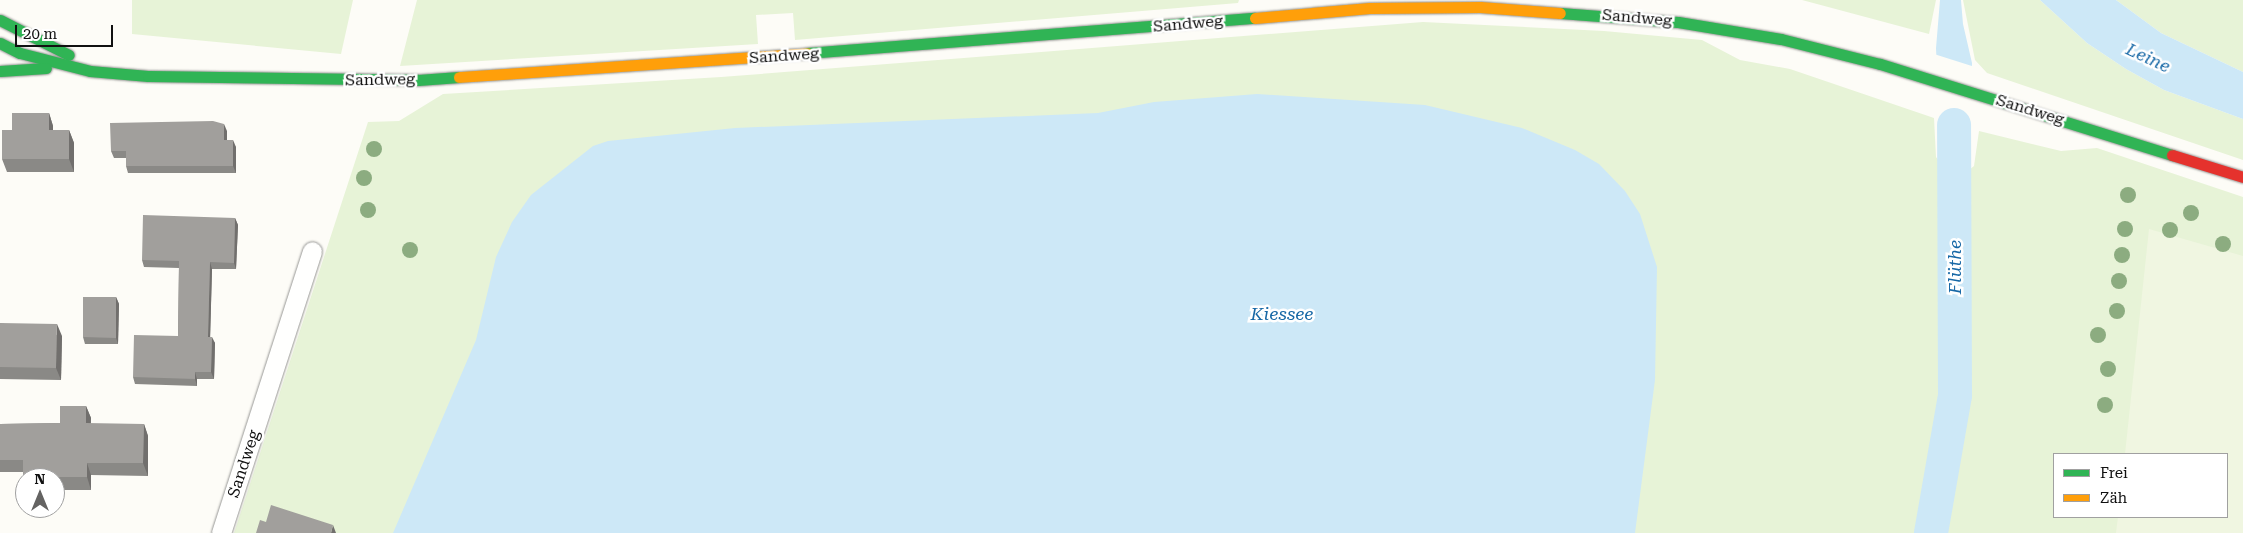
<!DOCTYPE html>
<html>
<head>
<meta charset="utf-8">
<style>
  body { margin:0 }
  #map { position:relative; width:2243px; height:533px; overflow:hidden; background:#fdfcf7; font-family:"Roboto Serif",serif }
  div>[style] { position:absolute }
  .green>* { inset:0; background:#e7f3d7 }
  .pitch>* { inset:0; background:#f0f6e1 }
  .water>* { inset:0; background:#cde8f7 }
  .pier>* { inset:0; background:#fdfcf7 }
  .canal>* { height:34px; margin:-17px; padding:0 17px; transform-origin:17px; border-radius:17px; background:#cde8f7 }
  .roads { filter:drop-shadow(0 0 1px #979795) drop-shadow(0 0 1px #979795) }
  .lane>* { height:19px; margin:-9.5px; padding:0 9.5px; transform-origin:9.5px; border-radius:9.5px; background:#fffffe }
  .fast>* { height:11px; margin:-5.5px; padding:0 5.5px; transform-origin:5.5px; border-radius:5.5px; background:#30b455 }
  .slow>* { height:11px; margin:-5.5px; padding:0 5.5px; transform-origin:5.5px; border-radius:5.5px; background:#ff9f0a }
  .jam>* { height:11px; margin:-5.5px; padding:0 5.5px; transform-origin:5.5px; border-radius:5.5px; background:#e5322d }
  .trees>* { width:16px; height:16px; margin:-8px; border-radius:50%; background:#8cac80 }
  .wall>* { inset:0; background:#8a8986 }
  .shaded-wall>* { inset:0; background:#716f6d }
  .building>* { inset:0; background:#a19f9c }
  span { translate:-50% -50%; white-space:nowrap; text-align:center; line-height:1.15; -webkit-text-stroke:5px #fff; paint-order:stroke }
  .street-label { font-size:16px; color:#111 }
  .water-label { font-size:18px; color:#1768a6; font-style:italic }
  .legend { position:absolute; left:2053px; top:453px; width:175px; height:65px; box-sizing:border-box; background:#fff; border:1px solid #a0a0a0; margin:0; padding:6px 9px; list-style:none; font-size:15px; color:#111 }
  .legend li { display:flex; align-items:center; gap:10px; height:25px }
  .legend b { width:25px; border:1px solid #a0a0a0 }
  .north { position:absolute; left:15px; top:468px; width:50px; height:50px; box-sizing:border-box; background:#fff; border:1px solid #a0a0a0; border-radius:50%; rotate:0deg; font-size:14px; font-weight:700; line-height:20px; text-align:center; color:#111 }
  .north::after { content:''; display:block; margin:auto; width:18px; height:22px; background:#646362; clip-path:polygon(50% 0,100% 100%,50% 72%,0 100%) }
  .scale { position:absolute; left:15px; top:25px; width:98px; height:22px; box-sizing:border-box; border:2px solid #111; border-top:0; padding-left:6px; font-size:15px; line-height:18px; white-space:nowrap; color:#111; -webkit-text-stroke:4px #fff; paint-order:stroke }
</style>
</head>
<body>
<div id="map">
  <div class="green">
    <div style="clip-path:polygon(132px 0,353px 0,341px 54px,132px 34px)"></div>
    <div style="clip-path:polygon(417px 0,1239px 0,1238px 3px,795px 40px,793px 13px,756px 15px,758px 44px,400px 66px)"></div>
    <div style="clip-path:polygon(1802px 0,1936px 0,1929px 34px)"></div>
    <div style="clip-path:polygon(1963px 0,2040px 0,2087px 43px,2126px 69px,2164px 90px,2243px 119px,2243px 160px,1987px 73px,1975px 60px)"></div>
    <div style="clip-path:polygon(2116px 0,2243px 0,2243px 72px,2161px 33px)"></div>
    <div style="clip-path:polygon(evenodd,1423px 22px,1604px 31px,1702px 40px,1740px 60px,1790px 69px,1934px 118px,1936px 157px,1949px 174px,1963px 175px,1974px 166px,1979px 131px,2061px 151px,2097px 148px,2243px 197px,2243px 529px,2240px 533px,234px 533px,368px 122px,399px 121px,443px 94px,721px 77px,1423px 22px,2054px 454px,2227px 454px,2227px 517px,2054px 517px,2054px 454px)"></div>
  </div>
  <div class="pitch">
    <div style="clip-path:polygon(2149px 229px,2243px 256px,2243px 533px,2116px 533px,2118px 517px,2227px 517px,2227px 454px,2125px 454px)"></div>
  </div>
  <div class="water">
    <div style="clip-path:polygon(1940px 0,1961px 0,1963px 24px,1972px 63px,1970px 146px,1964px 168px,1955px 172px,1952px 170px,1940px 142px,1936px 48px)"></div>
    <div style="clip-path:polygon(2040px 0,2116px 0,2161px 33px,2243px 72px,2243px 119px,2164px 90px,2126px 69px,2087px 43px)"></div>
    <div style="clip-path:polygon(1257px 94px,1425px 105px,1522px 128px,1575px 150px,1599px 164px,1625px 191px,1640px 214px,1657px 267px,1655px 380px,1635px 533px,393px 533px,476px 340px,496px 257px,512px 222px,531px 195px,593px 146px,608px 141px,735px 128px,1098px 113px,1154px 102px)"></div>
  </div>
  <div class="pier">
    <div style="clip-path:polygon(1934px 54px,1975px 67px,1973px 130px,1936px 119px)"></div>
  </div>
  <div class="canal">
    <div style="left:1931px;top:533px;width:140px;rotate:-80.1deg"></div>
    <div style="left:1955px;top:395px;width:270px;rotate:-90.2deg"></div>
  </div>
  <div class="roads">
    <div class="lane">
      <div style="left:221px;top:533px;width:296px;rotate:-72.1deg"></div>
    </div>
    <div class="fast">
      <div style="left:1560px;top:13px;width:118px;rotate:4.4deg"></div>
      <div style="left:1678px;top:22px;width:104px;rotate:9.4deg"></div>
      <div style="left:1781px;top:39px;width:102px;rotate:14.2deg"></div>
      <div style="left:1880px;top:64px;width:306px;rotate:17.3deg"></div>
      <div style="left:0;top:20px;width:77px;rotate:26.9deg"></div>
      <div style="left:0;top:43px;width:22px;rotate:27deg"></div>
      <div style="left:20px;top:53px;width:72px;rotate:14.4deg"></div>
      <div style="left:90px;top:71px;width:58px;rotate:4.9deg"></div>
      <div style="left:148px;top:76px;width:270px;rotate:0.8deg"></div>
      <div style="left:418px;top:80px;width:41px;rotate:-4.2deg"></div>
      <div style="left:807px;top:53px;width:449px;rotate:-4.5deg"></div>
      <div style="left:0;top:71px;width:46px;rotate:-3.7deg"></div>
    </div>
    <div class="slow">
      <div style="left:1255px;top:18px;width:115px;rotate:-5deg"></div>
      <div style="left:1370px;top:8px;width:110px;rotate:-0.5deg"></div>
      <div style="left:1480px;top:7px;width:80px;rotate:4.3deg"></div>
      <div style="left:459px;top:77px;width:349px;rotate:-3.9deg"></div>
    </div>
    <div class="jam">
      <div style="left:2172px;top:155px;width:74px;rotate:17.2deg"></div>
    </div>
  </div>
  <div class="trees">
    <div style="left:374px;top:149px"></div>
    <div style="left:364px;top:178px"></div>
    <div style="left:2128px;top:195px"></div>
    <div style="left:368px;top:210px"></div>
    <div style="left:2191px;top:213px"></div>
    <div style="left:2125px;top:229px"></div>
    <div style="left:2170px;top:230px"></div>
    <div style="left:2223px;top:244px"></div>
    <div style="left:410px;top:250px"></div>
    <div style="left:2122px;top:255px"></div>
    <div style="left:2119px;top:281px"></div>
    <div style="left:2117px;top:311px"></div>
    <div style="left:2098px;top:335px"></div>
    <div style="left:2108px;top:369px"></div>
    <div style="left:2105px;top:405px"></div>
  </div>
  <div class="wall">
    <div style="clip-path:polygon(49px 113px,53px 126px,53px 130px,69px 130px,74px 143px,74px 172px,7px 172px,2px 159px,12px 130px)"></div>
    <div style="clip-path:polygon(227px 131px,227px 140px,236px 147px,236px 173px,128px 173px,126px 166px,126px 158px,114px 158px,111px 151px)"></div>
    <div style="clip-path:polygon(235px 218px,238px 225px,236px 269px,212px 269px,210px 337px,215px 343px,214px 379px,197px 379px,197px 386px,135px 384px,133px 377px,178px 336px,179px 268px,144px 267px,142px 260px)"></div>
    <div style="clip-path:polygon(116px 297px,119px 304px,118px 344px,85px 344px,83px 337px)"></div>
    <div style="clip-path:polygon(0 323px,62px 336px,61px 380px,0 379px)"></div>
    <div style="clip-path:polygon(86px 406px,91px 418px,91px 424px,144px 424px,148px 436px,148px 476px,91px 475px,91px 490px,55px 490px,55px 478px,25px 478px,25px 482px,23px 477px,23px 472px,0 472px,0 424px,60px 423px)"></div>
  </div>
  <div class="shaded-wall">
    <div style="clip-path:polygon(49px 113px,53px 126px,53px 143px,49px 130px)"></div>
    <div style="clip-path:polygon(224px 124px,227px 131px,227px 147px,224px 140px)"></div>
    <div style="clip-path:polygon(69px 130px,74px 143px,74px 172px,69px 159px)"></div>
    <div style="clip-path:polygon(233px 140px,236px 147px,236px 173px,233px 166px)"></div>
    <div style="clip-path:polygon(235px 218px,238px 225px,236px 269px,234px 263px)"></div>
    <div style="clip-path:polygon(210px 262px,212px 269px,210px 343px,208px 337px)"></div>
    <div style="clip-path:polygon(116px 297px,119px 304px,118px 344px,116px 338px)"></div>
    <div style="clip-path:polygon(57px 324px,62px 336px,61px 380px,56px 368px)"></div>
    <div style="clip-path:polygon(212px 337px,215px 343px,214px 379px,211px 372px)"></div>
    <div style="clip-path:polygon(195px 372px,197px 379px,197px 386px,195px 379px)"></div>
    <div style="clip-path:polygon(86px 406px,91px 418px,90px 436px,86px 423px)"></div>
    <div style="clip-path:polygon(144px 424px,148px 436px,148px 476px,143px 463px)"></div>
    <div style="clip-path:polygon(87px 463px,91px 475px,91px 490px,87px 477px)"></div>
    <div style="clip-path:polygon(333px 525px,336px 533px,331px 533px)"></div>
  </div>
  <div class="building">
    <div style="clip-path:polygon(12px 113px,49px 113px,49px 130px,69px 130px,69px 159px,2px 159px,2px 130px,12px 130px)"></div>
    <div style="clip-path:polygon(213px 121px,224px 124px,224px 140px,233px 140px,233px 166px,126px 166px,126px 151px,111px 151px,110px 123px)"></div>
    <div style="clip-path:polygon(143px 215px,235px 218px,234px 263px,210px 262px,208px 337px,212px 337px,211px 372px,195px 372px,195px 379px,133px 377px,134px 335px,178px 336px,179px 261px,142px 260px)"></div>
    <div style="clip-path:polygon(83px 297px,116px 297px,116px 338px,83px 337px)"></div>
    <div style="clip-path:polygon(0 323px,57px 324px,56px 368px,0 367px)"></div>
    <div style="clip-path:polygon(60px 406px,86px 406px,86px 423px,144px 424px,143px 463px,87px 463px,87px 477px,23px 477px,23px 460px,0 460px,0 424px,60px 423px)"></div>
    <div style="clip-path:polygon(271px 505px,333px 525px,331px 533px,256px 533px,260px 520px,266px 522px)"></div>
  </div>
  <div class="street-label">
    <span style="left:1637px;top:18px;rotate:5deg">Sandweg</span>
    <span style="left:1188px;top:24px;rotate:-5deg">Sandweg</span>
    <span style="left:784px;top:56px;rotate:-4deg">Sandweg</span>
    <span style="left:380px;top:80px;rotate:-1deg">Sandweg</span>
    <span style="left:2030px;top:110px;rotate:17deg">Sandweg</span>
    <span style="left:244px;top:464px;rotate:-72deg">Sandweg</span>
  </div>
  <div class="water-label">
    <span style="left:2148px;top:58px;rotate:25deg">Leine</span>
    <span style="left:1955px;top:267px;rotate:-90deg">Flüthe</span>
    <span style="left:1282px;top:314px">Kiessee</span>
  </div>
  <ul class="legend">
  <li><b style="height:6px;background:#30b455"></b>Frei</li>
  <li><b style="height:6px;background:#ff9f0a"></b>Zäh</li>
  </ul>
  <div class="north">N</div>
  <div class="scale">20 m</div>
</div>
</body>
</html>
